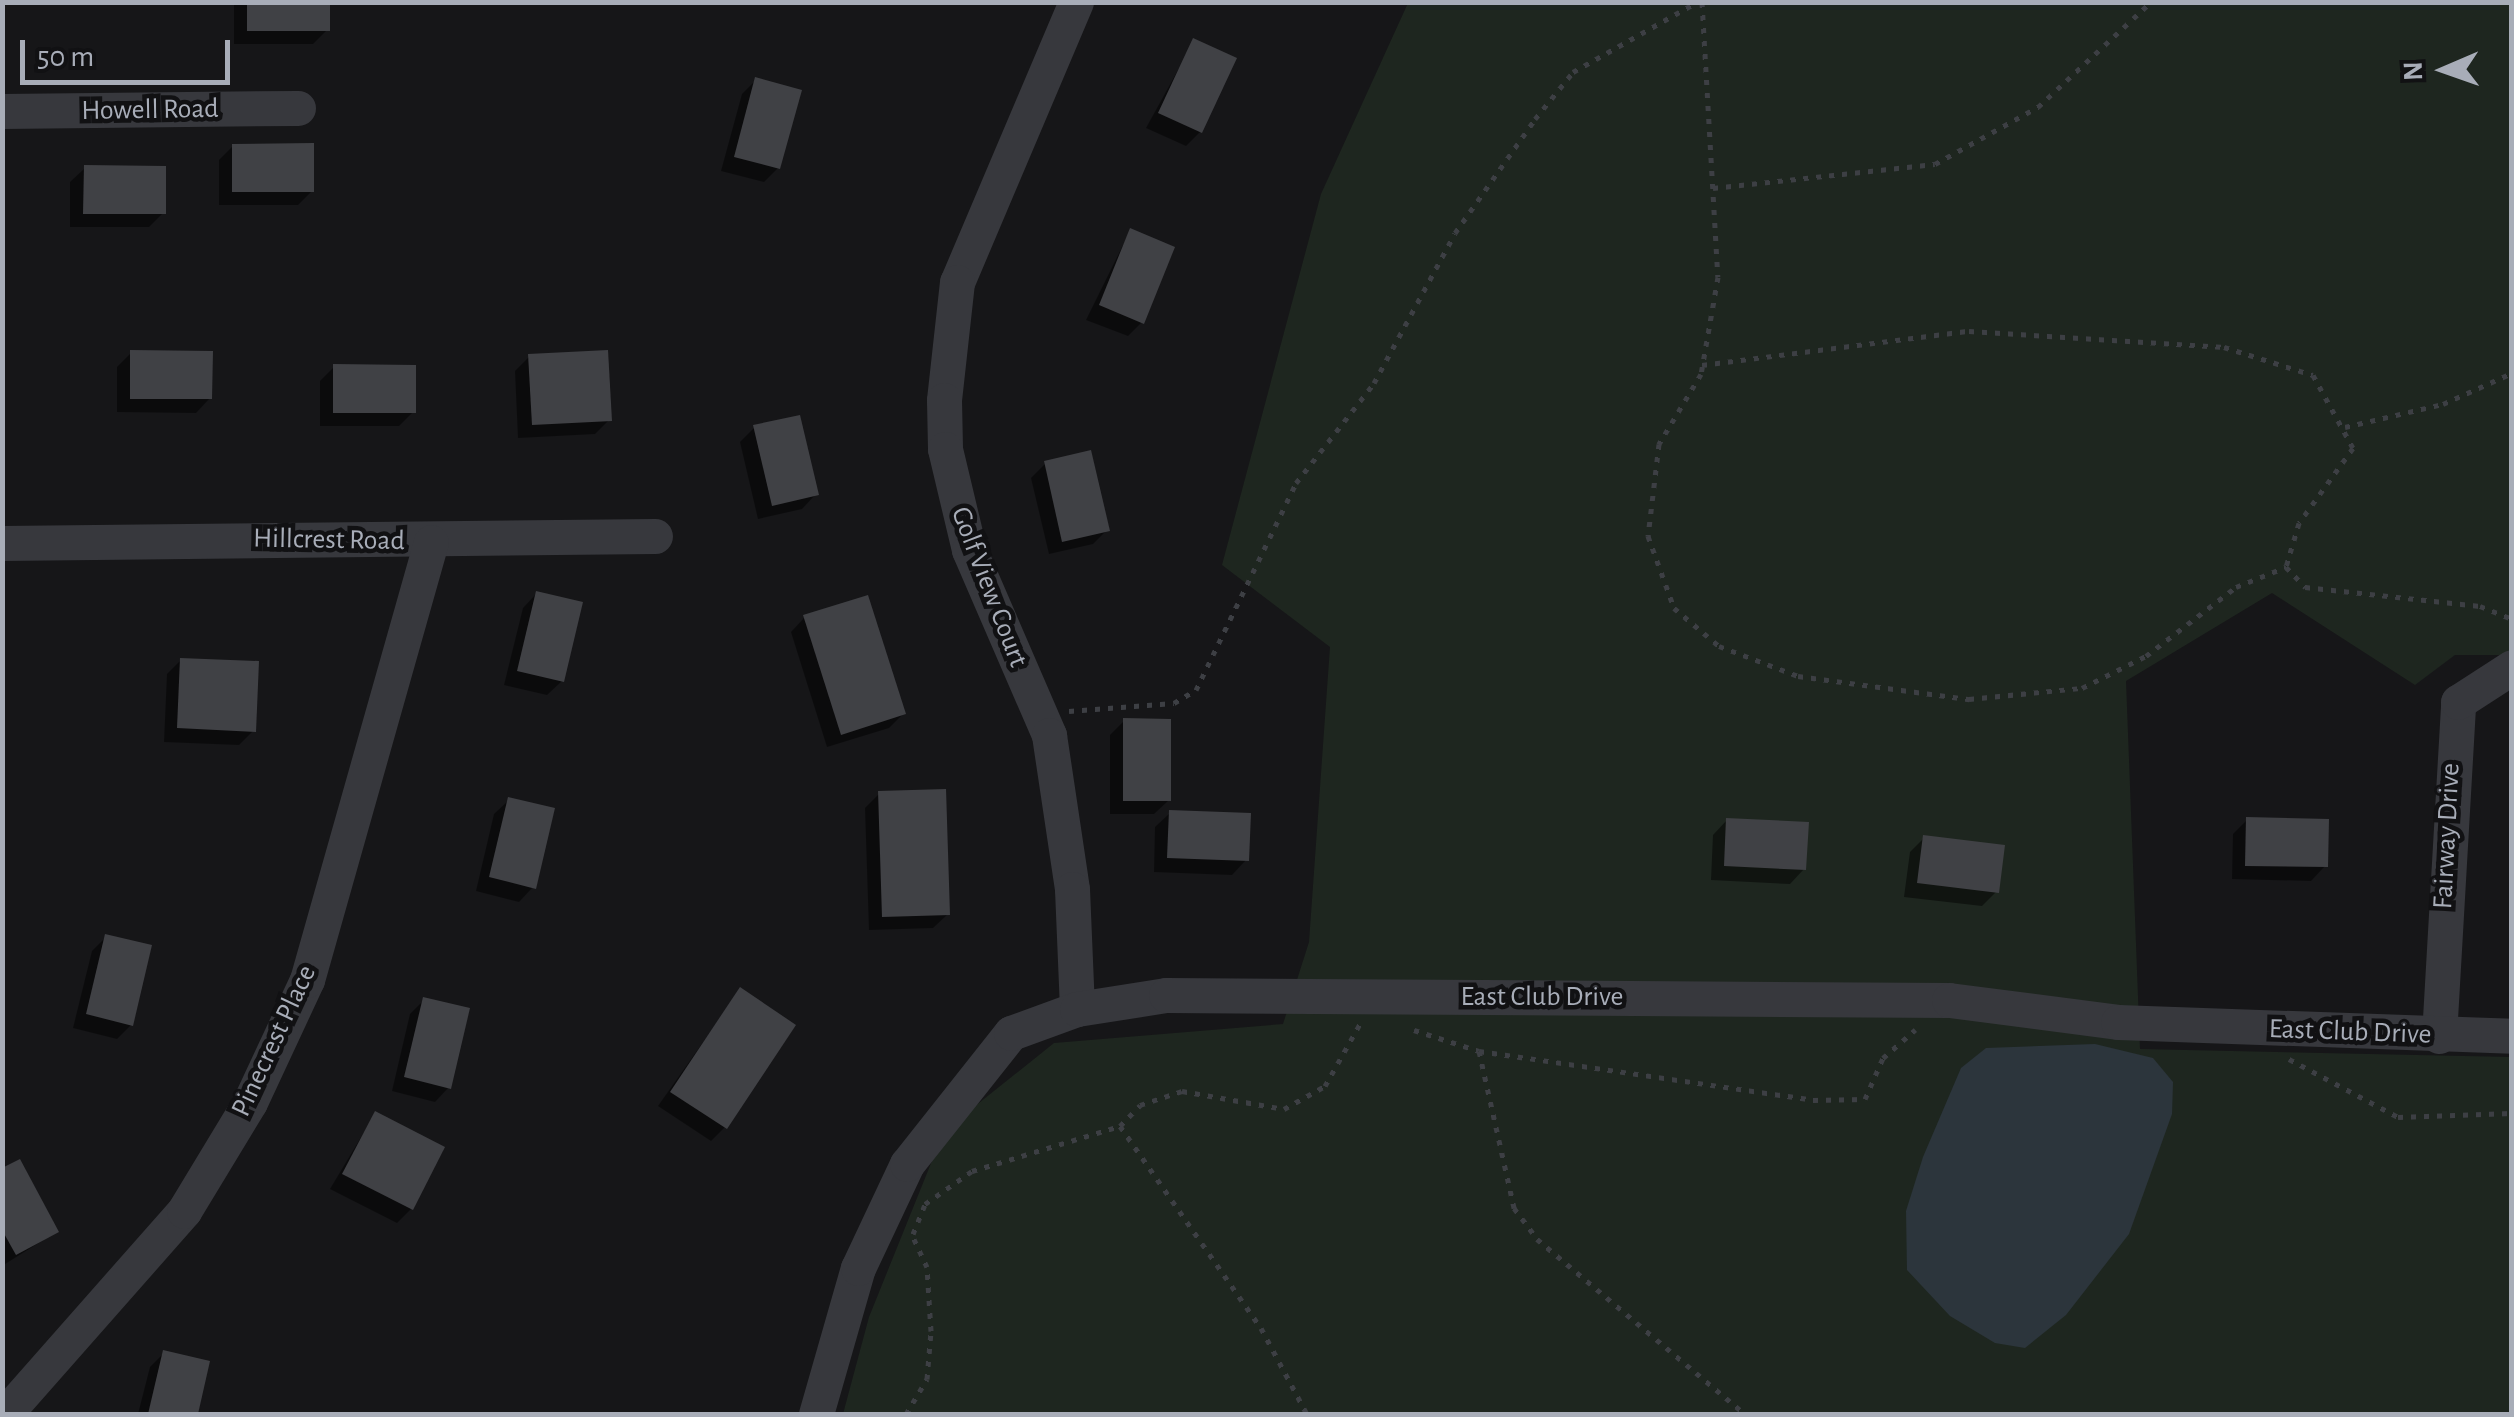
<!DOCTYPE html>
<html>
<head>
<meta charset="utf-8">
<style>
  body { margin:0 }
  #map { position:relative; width:2514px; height:1417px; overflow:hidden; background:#161618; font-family:"Alegreya Sans",sans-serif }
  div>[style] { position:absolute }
  .green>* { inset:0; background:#1e261f }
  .water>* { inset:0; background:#2c353c }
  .shadow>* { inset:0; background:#0007 }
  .building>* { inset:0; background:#404145 }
  .path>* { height:5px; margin-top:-2.5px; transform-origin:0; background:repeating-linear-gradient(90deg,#3d3f44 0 5px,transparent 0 13px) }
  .minor>* { height:35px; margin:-17.5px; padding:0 17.5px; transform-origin:17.5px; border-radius:17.5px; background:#37383d }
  span { translate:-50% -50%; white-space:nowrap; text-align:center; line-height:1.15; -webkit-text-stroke:9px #111113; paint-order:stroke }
  .street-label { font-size:28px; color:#a8adb8 }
  .frame { position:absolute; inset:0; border:5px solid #a8adb8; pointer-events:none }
  .north { position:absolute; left:2394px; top:20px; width:100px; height:100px; -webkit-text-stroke:8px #111113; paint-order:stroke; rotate:268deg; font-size:28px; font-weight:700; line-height:40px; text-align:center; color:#a8adb8 }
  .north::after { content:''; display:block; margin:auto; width:35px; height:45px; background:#a8adb8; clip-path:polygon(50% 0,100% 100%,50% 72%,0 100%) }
  .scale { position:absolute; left:20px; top:40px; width:210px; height:45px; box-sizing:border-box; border:5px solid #a8adb8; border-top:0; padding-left:12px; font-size:30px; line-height:35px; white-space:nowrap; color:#a8adb8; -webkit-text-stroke:8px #111113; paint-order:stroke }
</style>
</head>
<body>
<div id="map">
  <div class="green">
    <div style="clip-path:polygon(1408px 3px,2511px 3px,2511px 655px,2455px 655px,2415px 685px,2272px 593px,2126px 681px,2140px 1049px,2511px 1057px,2511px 1414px,843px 1414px,869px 1317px,944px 1131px,1054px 1043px,1283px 1024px,1309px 942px,1330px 647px,1222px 565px,1321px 194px)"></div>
  </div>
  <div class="water">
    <div style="clip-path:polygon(2095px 1044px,2153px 1058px,2173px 1082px,2172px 1114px,2129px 1234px,2066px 1315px,2025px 1348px,1995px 1343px,1950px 1316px,1907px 1270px,1906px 1211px,1923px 1157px,1961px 1068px,1986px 1048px)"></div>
  </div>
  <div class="shadow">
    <div style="clip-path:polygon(234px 2px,327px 2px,327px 30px,313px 44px,234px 44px)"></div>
    <div style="clip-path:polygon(1194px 41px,1200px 132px,1186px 146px,1146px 128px)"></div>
    <div style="clip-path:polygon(756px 80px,778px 168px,764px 182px,721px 171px,742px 94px)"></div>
    <div style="clip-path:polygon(233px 146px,312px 191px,298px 205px,219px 205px,219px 160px)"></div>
    <div style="clip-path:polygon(85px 168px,163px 213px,149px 227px,70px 227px,70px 182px)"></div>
    <div style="clip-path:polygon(1130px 231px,1142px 322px,1128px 336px,1086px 320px)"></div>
    <div style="clip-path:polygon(131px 353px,210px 398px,196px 413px,117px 412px,117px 367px)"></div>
    <div style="clip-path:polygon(529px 357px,609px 420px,595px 434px,518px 438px,515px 371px)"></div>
    <div style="clip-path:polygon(334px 367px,413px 412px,399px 426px,320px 426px,320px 381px)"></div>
    <div style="clip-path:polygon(754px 428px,816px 494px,802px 509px,758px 519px,740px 442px)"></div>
    <div style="clip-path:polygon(1045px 464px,1107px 530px,1093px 544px,1049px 554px,1031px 478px)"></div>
    <div style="clip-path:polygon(537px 593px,562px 681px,547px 695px,504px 685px,523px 608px)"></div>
    <div style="clip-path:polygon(805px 617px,903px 714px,889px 728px,827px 747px,791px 632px)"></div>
    <div style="clip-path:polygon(181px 660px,253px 731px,239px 745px,164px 742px,167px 674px)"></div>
    <div style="clip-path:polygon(1124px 721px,1169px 800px,1154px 814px,1110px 814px,1110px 735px)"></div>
    <div style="clip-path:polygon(879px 794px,948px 914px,933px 928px,869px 930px,865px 808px)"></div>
    <div style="clip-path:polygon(509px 800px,533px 887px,519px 902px,476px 891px,494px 814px)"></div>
    <div style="clip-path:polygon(1170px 813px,1246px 860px,1232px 875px,1154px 872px,1155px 827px)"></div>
    <div style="clip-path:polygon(1727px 820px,1804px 869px,1790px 884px,1711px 880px,1713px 835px)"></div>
    <div style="clip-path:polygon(2247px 820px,2325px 866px,2311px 881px,2232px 879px,2233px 834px)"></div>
    <div style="clip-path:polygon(1924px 838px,1996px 892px,1982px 906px,1904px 897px,1910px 852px)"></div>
    <div style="clip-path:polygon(106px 937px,131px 1025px,117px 1039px,73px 1028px,92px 951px)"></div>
    <div style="clip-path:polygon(740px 990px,725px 1127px,711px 1141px,658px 1106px)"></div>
    <div style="clip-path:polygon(424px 1000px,449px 1087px,435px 1102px,392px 1091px,410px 1014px)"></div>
    <div style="clip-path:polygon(375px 1114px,411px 1209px,397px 1223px,330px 1189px)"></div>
    <div style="clip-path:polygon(2px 1171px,56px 1232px,2px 1266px)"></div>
    <div style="clip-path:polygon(164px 1353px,207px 1363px,195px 1414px,138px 1414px,150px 1367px)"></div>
  </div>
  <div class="building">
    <div style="clip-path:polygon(247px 2px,330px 2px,330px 31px,247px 31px)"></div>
    <div style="clip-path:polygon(1193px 38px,1237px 58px,1202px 133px,1158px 113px)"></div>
    <div style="clip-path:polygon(755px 77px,802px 90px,780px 169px,734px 157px)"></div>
    <div style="clip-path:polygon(314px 143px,314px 192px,232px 192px,232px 144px)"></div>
    <div style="clip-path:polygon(84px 165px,166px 166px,166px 214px,83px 214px)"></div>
    <div style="clip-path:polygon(1130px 228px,1175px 247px,1144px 324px,1099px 305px)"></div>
    <div style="clip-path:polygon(130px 350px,213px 351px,212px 399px,130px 399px)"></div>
    <div style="clip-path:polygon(608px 350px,612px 421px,532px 425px,528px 354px)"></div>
    <div style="clip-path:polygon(333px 364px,416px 365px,416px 413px,333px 413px)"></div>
    <div style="clip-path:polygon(800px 415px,819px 495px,772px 506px,753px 425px)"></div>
    <div style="clip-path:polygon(1091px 450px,1110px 531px,1062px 542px,1044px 461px)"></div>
    <div style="clip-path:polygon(536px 591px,583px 602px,564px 682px,517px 671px)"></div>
    <div style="clip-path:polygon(868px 595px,906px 714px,841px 735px,803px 615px)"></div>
    <div style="clip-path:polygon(180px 658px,259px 661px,256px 732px,177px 728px)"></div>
    <div style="clip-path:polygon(1123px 718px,1171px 719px,1171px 801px,1123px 801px)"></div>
    <div style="clip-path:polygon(946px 789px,950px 915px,882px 917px,878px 791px)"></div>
    <div style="clip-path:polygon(508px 797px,555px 808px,536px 889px,489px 877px)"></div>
    <div style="clip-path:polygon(1169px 810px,1251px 813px,1249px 861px,1167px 858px)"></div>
    <div style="clip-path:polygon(2246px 817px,2329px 819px,2328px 867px,2245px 866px)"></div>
    <div style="clip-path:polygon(1726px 818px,1809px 822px,1806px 870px,1724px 866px)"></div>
    <div style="clip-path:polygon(1923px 835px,2005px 845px,1999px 893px,1917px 883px)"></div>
    <div style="clip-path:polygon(105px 934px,152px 945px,133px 1026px,86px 1014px)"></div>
    <div style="clip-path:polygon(740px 987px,796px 1025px,727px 1129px,670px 1092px)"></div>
    <div style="clip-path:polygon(423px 997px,470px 1008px,451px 1089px,404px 1077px)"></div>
    <div style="clip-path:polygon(375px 1111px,445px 1147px,413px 1210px,342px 1174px)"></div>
    <div style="clip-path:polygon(20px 1159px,59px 1232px,16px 1255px,2px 1230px,2px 1168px)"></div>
    <div style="clip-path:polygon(163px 1350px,210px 1361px,198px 1414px,148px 1414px)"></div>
  </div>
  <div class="path">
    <div style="left:1702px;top:2px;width:275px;rotate:86.7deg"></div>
    <div style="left:1718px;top:277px;width:98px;rotate:99.9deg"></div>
    <div style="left:1701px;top:374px;width:82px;rotate:121deg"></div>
    <div style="left:1659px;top:444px;width:93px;rotate:96.8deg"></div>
    <div style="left:1648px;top:536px;width:77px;rotate:70.1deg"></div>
    <div style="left:1674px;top:608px;width:59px;rotate:40.2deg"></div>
    <div style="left:1719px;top:646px;width:85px;rotate:20.8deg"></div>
    <div style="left:1798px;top:676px;width:173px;rotate:7.7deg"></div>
    <div style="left:1969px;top:699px;width:114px;rotate:-5.6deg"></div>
    <div style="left:2082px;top:688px;width:72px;rotate:-26.6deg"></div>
    <div style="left:2146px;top:656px;width:113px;rotate:-37.5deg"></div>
    <div style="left:2236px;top:587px;width:54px;rotate:-21.8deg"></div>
    <div style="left:2286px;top:567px;width:28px;rotate:46deg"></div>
    <div style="left:2305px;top:587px;width:176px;rotate:6.2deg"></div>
    <div style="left:2480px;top:606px;width:35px;rotate:22deg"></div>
    <div style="left:1713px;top:188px;width:223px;rotate:-6.2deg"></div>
    <div style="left:1935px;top:164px;width:118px;rotate:-29deg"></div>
    <div style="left:2038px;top:107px;width:154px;rotate:-42.9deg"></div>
    <div style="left:1702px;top:365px;width:269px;rotate:-7.3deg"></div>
    <div style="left:1969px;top:331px;width:256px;rotate:3.6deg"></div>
    <div style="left:2224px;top:347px;width:93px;rotate:17.5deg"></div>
    <div style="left:2313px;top:375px;width:83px;rotate:61.3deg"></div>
    <div style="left:2353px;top:448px;width:92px;rotate:125.8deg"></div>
    <div style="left:2299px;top:523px;width:46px;rotate:106.5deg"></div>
    <div style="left:2345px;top:427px;width:101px;rotate:-13.2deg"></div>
    <div style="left:2443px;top:404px;width:76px;rotate:-24.2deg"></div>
    <div style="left:1069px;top:711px;width:105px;rotate:-4.4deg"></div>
    <div style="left:1174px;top:703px;width:26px;rotate:-31deg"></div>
    <div style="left:1196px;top:690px;width:230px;rotate:-64.2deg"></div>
    <div style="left:1296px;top:483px;width:127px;rotate:-52deg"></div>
    <div style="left:1374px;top:383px;width:170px;rotate:-61.6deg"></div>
    <div style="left:1455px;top:233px;width:139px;rotate:-54.9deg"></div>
    <div style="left:1535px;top:119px;width:60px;rotate:-51deg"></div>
    <div style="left:1573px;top:72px;width:142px;rotate:-29.4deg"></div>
    <div style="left:1414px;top:1030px;width:68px;rotate:17.9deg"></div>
    <div style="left:1479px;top:1051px;width:161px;rotate:77.4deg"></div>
    <div style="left:1514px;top:1208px;width:39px;rotate:53deg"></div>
    <div style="left:1537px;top:1239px;width:272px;rotate:40.1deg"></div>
    <div style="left:1479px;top:1051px;width:338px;rotate:8.3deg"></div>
    <div style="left:1813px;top:1100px;width:52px;rotate:-1.1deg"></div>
    <div style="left:1865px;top:1099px;width:45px;rotate:-66.3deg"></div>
    <div style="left:1883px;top:1058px;width:43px;rotate:-41.2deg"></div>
    <div style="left:2289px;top:1059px;width:123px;rotate:28deg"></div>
    <div style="left:2398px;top:1117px;width:114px;rotate:-2deg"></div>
    <div style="left:1120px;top:1126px;width:29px;rotate:-46deg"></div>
    <div style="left:1140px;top:1105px;width:44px;rotate:-18.4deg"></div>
    <div style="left:1182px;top:1091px;width:104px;rotate:10deg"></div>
    <div style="left:1284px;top:1109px;width:47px;rotate:-29.3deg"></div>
    <div style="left:1325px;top:1086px;width:71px;rotate:-60.6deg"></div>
    <div style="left:913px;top:1234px;width:32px;rotate:-68deg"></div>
    <div style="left:925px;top:1204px;width:57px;rotate:-35.1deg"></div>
    <div style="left:972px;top:1171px;width:155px;rotate:-16.9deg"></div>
    <div style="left:1120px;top:1126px;width:246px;rotate:55.1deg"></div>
    <div style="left:1261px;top:1328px;width:98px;rotate:61.9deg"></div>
    <div style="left:906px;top:1414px;width:41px;rotate:-59deg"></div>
    <div style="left:927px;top:1379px;width:48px;rotate:-85.2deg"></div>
    <div style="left:931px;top:1331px;width:64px;rotate:-93.6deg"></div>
    <div style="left:927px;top:1267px;width:38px;rotate:-115deg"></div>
  </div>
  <div class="minor">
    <div style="left:1076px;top:2px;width:304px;rotate:113deg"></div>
    <div style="left:957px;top:282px;width:119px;rotate:96.3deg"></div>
    <div style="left:944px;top:400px;width:49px;rotate:88.8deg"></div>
    <div style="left:945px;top:449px;width:104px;rotate:76.6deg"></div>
    <div style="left:969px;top:550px;width:202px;rotate:66.6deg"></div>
    <div style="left:1049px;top:735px;width:156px;rotate:81.5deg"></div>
    <div style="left:1072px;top:889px;width:120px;rotate:87.6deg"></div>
    <div style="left:2px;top:111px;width:296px;rotate:-0.6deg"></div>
    <div style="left:2px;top:543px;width:653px;rotate:-0.61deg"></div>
    <div style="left:2439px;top:1036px;width:335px;rotate:-86.7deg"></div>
    <div style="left:2458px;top:702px;width:64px;rotate:-32.9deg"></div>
    <div style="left:5px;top:1414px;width:271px;rotate:-48.6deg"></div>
    <div style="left:184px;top:1211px;width:127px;rotate:-58.8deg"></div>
    <div style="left:250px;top:1102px;width:135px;rotate:-65deg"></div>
    <div style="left:307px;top:980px;width:455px;rotate:-74.2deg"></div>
    <div style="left:816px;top:1414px;width:152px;rotate:-74deg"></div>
    <div style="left:858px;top:1268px;width:115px;rotate:-64.8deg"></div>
    <div style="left:907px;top:1164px;width:167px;rotate:-51.6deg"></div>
    <div style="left:1011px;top:1033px;width:70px;rotate:-20deg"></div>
    <div style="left:1077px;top:1009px;width:90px;rotate:-8.9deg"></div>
    <div style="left:1166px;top:995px;width:783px;rotate:0.37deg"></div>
    <div style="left:1949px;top:1000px;width:170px;rotate:7.4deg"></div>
    <div style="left:2118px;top:1022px;width:394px;rotate:2deg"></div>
  </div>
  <div class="street-label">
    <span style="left:150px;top:110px;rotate:-1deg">Howell Road</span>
    <span style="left:329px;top:540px;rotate:1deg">Hillcrest Road</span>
    <span style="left:989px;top:587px;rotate:69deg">Golf View Court</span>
    <span style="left:2447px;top:836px;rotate:-87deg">Fairway Drive</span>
    <span style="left:1542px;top:997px">East Club Drive</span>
    <span style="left:2350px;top:1032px;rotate:2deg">East Club Drive</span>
    <span style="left:274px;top:1041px;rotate:-65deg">Pinecrest Place</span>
  </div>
  <div class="frame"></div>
  <div class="north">N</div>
  <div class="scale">50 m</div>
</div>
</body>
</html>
